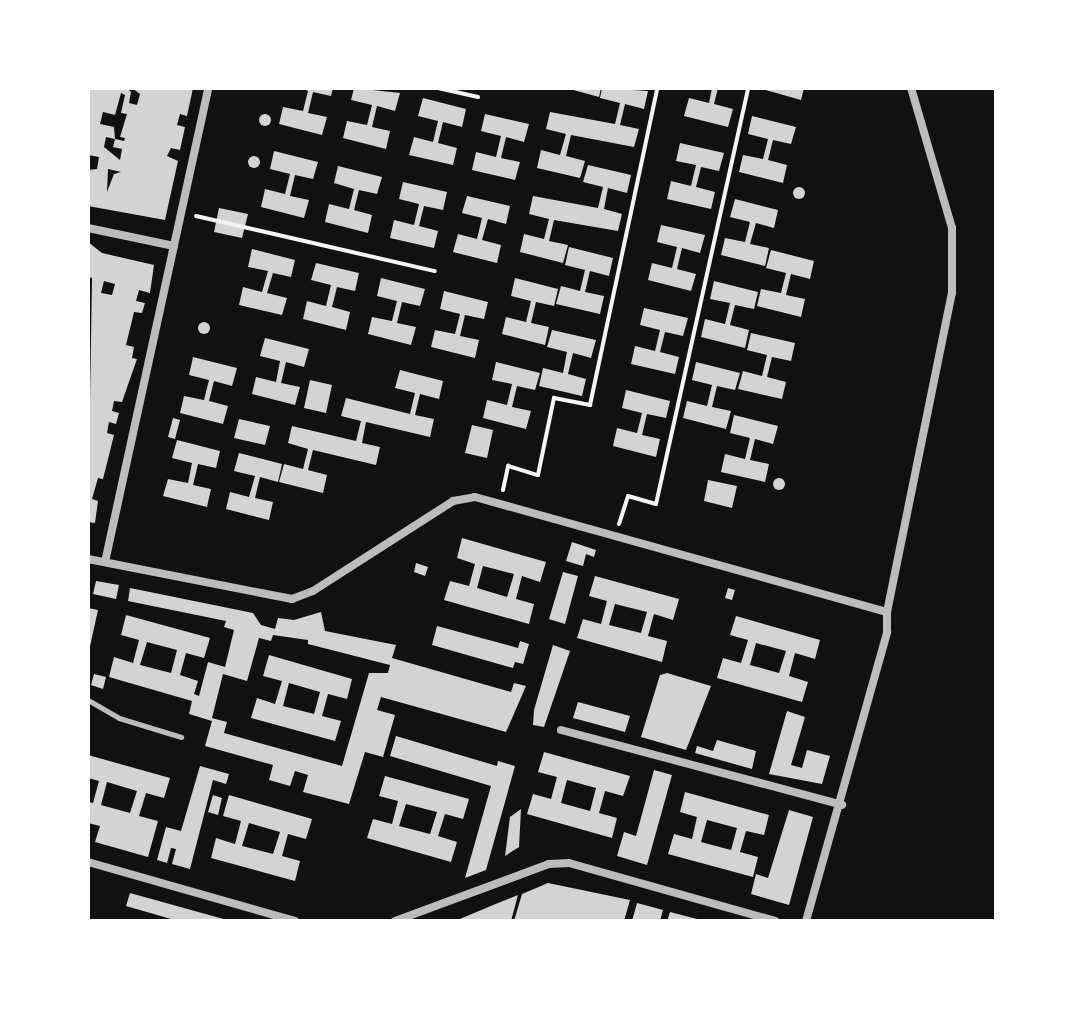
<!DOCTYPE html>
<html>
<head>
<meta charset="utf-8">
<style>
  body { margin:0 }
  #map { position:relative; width:1084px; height:1009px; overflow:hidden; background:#111; font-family:Poppins,sans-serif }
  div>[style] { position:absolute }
  .building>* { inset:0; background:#d3d3d3 }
  .round { border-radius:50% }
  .path>* { height:4px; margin:-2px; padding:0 2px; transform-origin:2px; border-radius:2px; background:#f5f5f5 }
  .service>* { height:5px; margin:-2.5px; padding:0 2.5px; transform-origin:2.5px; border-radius:2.5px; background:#bcbcbc }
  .minor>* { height:8px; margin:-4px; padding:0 4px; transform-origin:4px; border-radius:4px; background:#bcbcbc }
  span { translate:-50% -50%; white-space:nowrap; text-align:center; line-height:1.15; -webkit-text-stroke:8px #fff; paint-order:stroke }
  .frame { position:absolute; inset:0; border:90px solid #fff; pointer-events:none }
</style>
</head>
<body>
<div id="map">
  <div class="building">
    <div style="clip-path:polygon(evenodd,88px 88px,127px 88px,131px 92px,129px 103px,137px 105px,140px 94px,132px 88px,193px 88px,187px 116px,180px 114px,177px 125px,185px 127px,180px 150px,171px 148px,167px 156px,178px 161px,165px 220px,88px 206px,88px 170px,97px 169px,99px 157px,88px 155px,88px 88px,121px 93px,125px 95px,121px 113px,127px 114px,120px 137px,125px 138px,124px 141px,115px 139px,113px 147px,122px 149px,120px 160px,104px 147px,106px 137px,115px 139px,114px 127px,100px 124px,103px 112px,115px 115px,121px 93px,88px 88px,108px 169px,121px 172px,114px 174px,107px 192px,108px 169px)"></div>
    <div style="clip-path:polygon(301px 88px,333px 88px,331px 96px,313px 92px,308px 113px,327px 117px,322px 135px,279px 124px,283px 107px,303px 111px,308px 91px)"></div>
    <div style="clip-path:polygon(354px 88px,400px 93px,395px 111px,377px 106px,372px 127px,390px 131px,386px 149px,343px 138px,347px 121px,367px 125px,372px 105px,351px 100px)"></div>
    <div style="clip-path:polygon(566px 88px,601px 88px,599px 97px)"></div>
    <div style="clip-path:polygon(602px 88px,648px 91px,644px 109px,625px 104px,620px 125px,639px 129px,634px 147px,571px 135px,566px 156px,585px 161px,580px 178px,537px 168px,541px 150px,560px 155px,566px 134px,546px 129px,550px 112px,615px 124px,620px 103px,600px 98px)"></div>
    <div style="clip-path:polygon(712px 88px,718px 88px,714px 104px,733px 109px,728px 127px,684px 116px,689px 98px,709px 103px)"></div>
    <div style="clip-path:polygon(758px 88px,804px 88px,801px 100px)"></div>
    <div style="clip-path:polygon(423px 98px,466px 109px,462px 127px,443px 122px,438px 143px,457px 148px,453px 165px,409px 155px,414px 137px,433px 142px,438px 121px,418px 116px)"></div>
    <div class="round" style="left:259px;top:114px;width:12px;height:12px"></div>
    <div style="clip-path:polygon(485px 114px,529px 124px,524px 142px,506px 137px,501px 158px,520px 162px,515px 180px,472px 170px,476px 152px,496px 157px,501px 136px,481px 131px)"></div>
    <div style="clip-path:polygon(752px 116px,796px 127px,791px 144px,773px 140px,768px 160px,787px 165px,783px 183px,739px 172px,743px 155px,763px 159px,768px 139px,748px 134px)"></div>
    <div style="clip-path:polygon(680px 143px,724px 153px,719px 171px,701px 167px,696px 187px,715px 192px,711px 209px,667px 199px,671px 181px,691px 186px,696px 165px,676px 161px)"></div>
    <div style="clip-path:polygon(274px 151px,318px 162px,313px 179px,295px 175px,290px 196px,309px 200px,304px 218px,261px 207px,265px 189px,285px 194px,290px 174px,270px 169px)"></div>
    <div class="round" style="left:248px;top:156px;width:12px;height:12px"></div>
    <div style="clip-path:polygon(588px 165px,631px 175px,627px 193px,608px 188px,604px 209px,622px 214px,618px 231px,554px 220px,549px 241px,568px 245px,563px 263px,520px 252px,524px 234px,544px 239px,549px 219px,529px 214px,533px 196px,598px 208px,603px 187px,583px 182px)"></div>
    <div style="clip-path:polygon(338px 166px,382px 177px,377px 194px,359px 190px,354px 210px,372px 215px,368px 233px,325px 222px,329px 204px,349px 209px,354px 189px,334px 183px)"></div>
    <div style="clip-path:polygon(403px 182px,447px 192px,443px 210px,424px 206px,419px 226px,438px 231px,434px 248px,390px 238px,394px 220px,414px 225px,419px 204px,399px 199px)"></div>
    <div class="round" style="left:793px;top:187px;width:12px;height:12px"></div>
    <div style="clip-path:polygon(467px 196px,510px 206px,506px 224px,488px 219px,482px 240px,501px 245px,497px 263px,453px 252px,458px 234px,477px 239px,482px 218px,462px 213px)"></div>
    <div style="clip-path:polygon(735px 199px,778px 210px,774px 228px,756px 223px,750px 244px,769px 248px,765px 266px,721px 255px,725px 238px,745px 242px,750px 222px,730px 217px)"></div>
    <div style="clip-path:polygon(219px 208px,248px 214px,242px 238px,214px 232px)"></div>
    <div style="clip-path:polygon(661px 225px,705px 235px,700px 253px,682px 248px,677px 269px,696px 274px,691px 291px,648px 280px,652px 263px,672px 268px,677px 247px,657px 242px)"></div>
    <div style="clip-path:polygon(evenodd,88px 242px,102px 253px,154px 265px,150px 293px,139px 290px,136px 301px,145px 303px,142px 313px,134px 312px,126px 345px,134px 347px,132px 358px,137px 359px,122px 402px,114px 401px,112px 411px,119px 413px,116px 424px,109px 422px,107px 433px,114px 435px,103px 479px,98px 478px,92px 499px,98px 501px,95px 523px,88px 522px,92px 278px,88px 277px,88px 242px,104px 281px,115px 284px,112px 295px,101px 293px,104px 281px)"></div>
    <div style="clip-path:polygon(569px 247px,613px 258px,609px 276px,590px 271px,585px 292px,604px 296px,600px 314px,556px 304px,561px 286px,580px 291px,585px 270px,565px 265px)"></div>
    <div style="clip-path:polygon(252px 249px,295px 260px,291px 277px,273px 273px,267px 293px,287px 298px,282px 315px,239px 305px,243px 287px,262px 292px,268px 271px,248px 267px)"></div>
    <div style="clip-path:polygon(771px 250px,814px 261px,810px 279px,791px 274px,786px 295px,805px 299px,801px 317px,757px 306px,761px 289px,781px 293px,786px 273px,766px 268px)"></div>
    <div style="clip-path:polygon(316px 263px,359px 273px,355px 291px,337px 287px,332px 307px,350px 312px,346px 330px,303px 319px,307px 301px,326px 306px,331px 285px,311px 280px)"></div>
    <div style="clip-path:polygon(381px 278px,425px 289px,420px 306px,402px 302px,397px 323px,416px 327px,411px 345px,368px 334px,372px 317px,392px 321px,397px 301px,377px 296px)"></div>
    <div style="clip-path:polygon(515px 278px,558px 289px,554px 306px,536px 302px,531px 323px,549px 327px,545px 345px,502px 334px,506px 317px,526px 322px,531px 301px,511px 296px)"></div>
    <div style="clip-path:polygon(714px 281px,758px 292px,754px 309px,735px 305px,730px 325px,749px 330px,745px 348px,701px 337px,705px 319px,725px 324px,730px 303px,710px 299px)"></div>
    <div style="clip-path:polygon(444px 291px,488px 302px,484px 319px,465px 315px,460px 336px,479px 340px,475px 358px,431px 347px,435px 330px,455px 334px,460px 314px,440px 309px)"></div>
    <div style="clip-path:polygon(644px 308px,688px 318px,683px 336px,665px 332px,660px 352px,679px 357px,675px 374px,631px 364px,635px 346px,655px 351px,660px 330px,640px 325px)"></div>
    <div class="round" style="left:198px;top:322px;width:12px;height:12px"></div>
    <div style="clip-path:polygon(552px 330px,596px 340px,591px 358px,573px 353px,568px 374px,586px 379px,582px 396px,539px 386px,543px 368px,563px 373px,567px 352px,547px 347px)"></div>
    <div style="clip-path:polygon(751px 333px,795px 343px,791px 361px,772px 357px,767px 377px,786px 382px,782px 399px,738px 389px,743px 371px,762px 376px,767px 355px,747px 350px)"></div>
    <div style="clip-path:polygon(265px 338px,309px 349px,304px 367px,286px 362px,281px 383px,300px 387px,295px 405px,252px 394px,256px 377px,276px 382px,280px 361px,260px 356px)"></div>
    <div style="clip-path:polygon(193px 357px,237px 368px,232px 386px,214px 381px,209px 401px,228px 406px,223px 424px,180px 413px,184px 396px,204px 400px,209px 380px,189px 375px)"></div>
    <div style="clip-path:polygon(496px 362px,540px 373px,535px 390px,517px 386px,512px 407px,531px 411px,526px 429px,483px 418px,487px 400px,507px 405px,512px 384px,492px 380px)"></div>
    <div style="clip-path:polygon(696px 362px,740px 373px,735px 390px,717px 386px,712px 407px,731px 411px,726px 429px,683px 418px,687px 401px,707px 406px,712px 385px,692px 380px)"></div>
    <div style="clip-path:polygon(400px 370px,443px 381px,439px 399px,420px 394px,415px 415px,434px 419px,430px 437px,366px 422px,362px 443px,380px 447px,376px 465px,313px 450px,308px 470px,327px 475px,323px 493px,279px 482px,284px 464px,303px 469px,308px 449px,288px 443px,292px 426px,356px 441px,361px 421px,341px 416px,346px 398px,410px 414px,415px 393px,395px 388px)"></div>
    <div style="clip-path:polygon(310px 380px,332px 385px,326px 413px,304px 408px)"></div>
    <div style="clip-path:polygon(626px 390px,670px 401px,666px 418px,647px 414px,642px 435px,660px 439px,656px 457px,613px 446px,617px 428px,637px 433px,642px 413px,622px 408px)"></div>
    <div style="clip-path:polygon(734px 415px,778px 426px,773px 444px,755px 439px,750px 460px,769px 464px,765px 482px,721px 472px,725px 454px,745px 459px,750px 438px,730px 433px)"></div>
    <div style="clip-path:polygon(173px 418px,180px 420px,175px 439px,168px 437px)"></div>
    <div style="clip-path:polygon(239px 419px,270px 426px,265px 445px,234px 438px)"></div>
    <div style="clip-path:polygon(472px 425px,493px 430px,487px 458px,465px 453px)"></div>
    <div style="clip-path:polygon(177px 440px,220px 451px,216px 468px,198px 464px,193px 485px,211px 489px,207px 507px,163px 496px,168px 479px,188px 483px,192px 463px,172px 458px)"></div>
    <div style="clip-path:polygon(239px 453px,282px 464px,278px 482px,260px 477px,255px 498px,273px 502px,269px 520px,226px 509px,230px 492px,249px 497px,255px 476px,234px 471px)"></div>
    <div class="round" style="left:773px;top:478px;width:12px;height:12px"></div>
    <div style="clip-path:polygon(708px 480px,737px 486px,732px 508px,704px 501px)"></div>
    <div style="clip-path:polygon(evenodd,462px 538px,546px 562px,540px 582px,522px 576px,516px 599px,534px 604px,529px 624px,444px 600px,450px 581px,469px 586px,475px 564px,457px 558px,462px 538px,483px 566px,514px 574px,507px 597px,477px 588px,483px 566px)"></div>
    <div style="clip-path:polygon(572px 542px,596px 550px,594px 557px,586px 554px,583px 566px,566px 561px)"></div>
    <div style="clip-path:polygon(416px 563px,428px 567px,425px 576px,414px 572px)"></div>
    <div style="clip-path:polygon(563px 572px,578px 576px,565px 624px,549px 619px)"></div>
    <div style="clip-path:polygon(evenodd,595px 576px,679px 599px,673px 620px,654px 614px,648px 636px,667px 641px,662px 662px,577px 638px,583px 619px,601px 624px,607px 601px,589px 596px,595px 576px,615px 604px,647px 612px,641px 633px,609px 625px,615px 604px)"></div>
    <div style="clip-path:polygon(96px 581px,119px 585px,116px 599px,93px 594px)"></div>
    <div style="clip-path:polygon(evenodd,130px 588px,253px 613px,261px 625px,275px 629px,278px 618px,294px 620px,321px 612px,325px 631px,396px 645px,392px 658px,511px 692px,514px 683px,526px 686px,506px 732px,381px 697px,377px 710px,395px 715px,383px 757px,365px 752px,349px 804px,303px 792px,308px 775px,295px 771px,290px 786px,269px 780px,273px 765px,205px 746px,212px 721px,189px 714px,192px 701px,109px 677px,114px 657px,133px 663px,139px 640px,121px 635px,126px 615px,210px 638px,204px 658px,186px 653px,180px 675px,198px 681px,194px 694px,199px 696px,208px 662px,225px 667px,234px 630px,224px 627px,226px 621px,128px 601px,130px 588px,273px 635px,308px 640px,308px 644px,390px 665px,388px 673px,369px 673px,342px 766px,224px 733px,227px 722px,212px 718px,223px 674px,247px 681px,259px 638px,271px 641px,273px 635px,130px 588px,147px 642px,177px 650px,171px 673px,140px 665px,147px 642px)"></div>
    <div style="clip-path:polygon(728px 588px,735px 590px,732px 600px,725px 598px)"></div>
    <div style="clip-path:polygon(88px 608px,98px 610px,89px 651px,88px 651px)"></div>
    <div style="clip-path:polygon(evenodd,736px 616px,820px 640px,815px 659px,795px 653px,789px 676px,808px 682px,802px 702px,717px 678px,723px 658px,741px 663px,748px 640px,730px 635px,736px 616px,756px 643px,786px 651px,779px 673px,750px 665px,756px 643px)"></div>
    <div style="clip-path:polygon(437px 626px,518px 648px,520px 641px,529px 644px,523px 664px,515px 662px,513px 668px,432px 645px)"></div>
    <div style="clip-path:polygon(553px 645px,570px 651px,544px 727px,533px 725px,534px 710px)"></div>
    <div style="clip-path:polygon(evenodd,269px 655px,352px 679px,347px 699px,328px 694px,322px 716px,341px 721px,335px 741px,251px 718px,257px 698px,275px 704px,282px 681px,263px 676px,269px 655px,289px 683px,320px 692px,314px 714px,283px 706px,289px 683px)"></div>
    <div style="clip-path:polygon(667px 673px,711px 686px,686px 750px,641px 737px,660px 675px)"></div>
    <div style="clip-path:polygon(94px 674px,106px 677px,103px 689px,91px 685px)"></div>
    <div style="clip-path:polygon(578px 702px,630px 716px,625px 732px,573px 718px)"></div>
    <div style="clip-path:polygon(787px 711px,805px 717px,791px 765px,802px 768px,807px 750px,830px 756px,822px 784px,769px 774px)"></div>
    <div style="clip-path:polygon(396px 736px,497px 766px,498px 761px,515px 766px,486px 870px,465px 878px,491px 786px,390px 756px)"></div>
    <div style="clip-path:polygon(717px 740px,756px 751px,752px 769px,695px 753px,697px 746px,713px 751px)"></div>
    <div style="clip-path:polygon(evenodd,544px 752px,630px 776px,623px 796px,605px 791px,599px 813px,617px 818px,612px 838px,527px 814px,533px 794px,551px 799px,557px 777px,538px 772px,544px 752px,567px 780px,596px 788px,590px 811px,561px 803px,567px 780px)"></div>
    <div style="clip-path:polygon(evenodd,88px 755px,170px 778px,164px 798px,146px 793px,139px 816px,158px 821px,148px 857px,95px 842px,100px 826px,88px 823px,88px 802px,93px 803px,99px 781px,88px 778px,88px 755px,107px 782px,137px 791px,130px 813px,101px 805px,107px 782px)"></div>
    <div style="clip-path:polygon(200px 766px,229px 774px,226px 784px,213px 780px,190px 869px,172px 864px,176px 849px,171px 848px,167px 863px,157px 860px,166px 827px,181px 831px)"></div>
    <div style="clip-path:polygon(654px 770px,672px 775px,647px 865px,617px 856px,624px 832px,636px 836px)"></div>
    <div style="clip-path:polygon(evenodd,385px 776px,469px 799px,463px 819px,445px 814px,438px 836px,457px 842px,451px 862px,367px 838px,373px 819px,392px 824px,398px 801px,379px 796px,385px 776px,406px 804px,437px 812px,430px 834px,399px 826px,406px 804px)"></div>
    <div style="clip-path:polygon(evenodd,685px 792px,769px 815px,764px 835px,746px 831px,740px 852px,758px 857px,753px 877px,668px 854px,674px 834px,692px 839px,697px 817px,680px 812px,685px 792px,707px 820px,737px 828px,731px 850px,701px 842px,707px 820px)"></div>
    <div style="clip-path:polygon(213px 795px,222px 798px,218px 815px,208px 812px)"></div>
    <div style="clip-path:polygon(evenodd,229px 795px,312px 819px,306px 839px,288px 834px,282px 856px,300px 861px,295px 881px,211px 858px,216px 838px,235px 844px,241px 821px,223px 816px,229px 795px,249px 823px,280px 832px,273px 854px,242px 846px,249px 823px)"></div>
    <div style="clip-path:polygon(521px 809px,519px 847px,505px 856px,510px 817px)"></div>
    <div style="clip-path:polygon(789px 810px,813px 817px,789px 905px,751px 894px,756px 874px,768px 878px)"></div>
    <div style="clip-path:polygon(548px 883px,630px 900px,624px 921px,514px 921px,522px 894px)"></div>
    <div style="clip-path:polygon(130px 893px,227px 920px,227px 921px,178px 921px,126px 906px)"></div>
    <div style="clip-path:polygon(518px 895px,511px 921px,455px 921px,498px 903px)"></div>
    <div style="clip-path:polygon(637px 903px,663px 910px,660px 921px,632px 921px)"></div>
    <div style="clip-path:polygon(670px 912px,701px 920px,701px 921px,667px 921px)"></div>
  </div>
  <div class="path">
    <div style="left:438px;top:88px;width:41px;rotate:12.7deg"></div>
    <div style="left:196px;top:216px;width:245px;rotate:13deg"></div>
    <div style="left:503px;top:490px;width:25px;rotate:-78deg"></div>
    <div style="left:508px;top:466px;width:31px;rotate:17deg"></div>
    <div style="left:538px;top:475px;width:79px;rotate:-78.3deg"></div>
    <div style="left:554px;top:398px;width:37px;rotate:11deg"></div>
    <div style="left:590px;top:405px;width:322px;rotate:-78deg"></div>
    <div style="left:619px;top:524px;width:29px;rotate:-72deg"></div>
    <div style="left:628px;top:496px;width:29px;rotate:16deg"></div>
    <div style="left:656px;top:504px;width:426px;rotate:-77.5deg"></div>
  </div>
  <div class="service">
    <div style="left:88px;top:700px;width:36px;rotate:30deg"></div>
    <div style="left:119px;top:718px;width:65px;rotate:17deg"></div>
  </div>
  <div class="minor">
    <div style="left:88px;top:228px;width:88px;rotate:11.8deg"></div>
    <div style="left:88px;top:559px;width:208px;rotate:11.1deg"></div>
    <div style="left:292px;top:599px;width:22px;rotate:-21deg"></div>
    <div style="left:313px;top:591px;width:166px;rotate:-32.7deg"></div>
    <div style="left:453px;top:501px;width:22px;rotate:-10deg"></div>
    <div style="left:475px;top:497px;width:428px;rotate:15.6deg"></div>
    <div style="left:105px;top:562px;width:485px;rotate:-77.7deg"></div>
    <div style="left:561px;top:730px;width:291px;rotate:14.9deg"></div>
    <div style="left:88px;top:862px;width:215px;rotate:15.9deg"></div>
    <div style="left:395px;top:921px;width:164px;rotate:-20.3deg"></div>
    <div style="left:549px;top:864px;width:20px;rotate:-3deg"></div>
    <div style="left:569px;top:863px;width:214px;rotate:15.7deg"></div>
    <div style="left:806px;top:921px;width:300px;rotate:-74.3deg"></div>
    <div style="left:887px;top:632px;width:20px;rotate:-90deg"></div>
    <div style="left:887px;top:612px;width:326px;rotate:-78.5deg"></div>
    <div style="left:952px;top:293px;width:65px;rotate:-90deg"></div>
    <div style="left:952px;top:228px;width:146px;rotate:-106.3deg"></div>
  </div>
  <div class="frame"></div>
</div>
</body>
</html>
